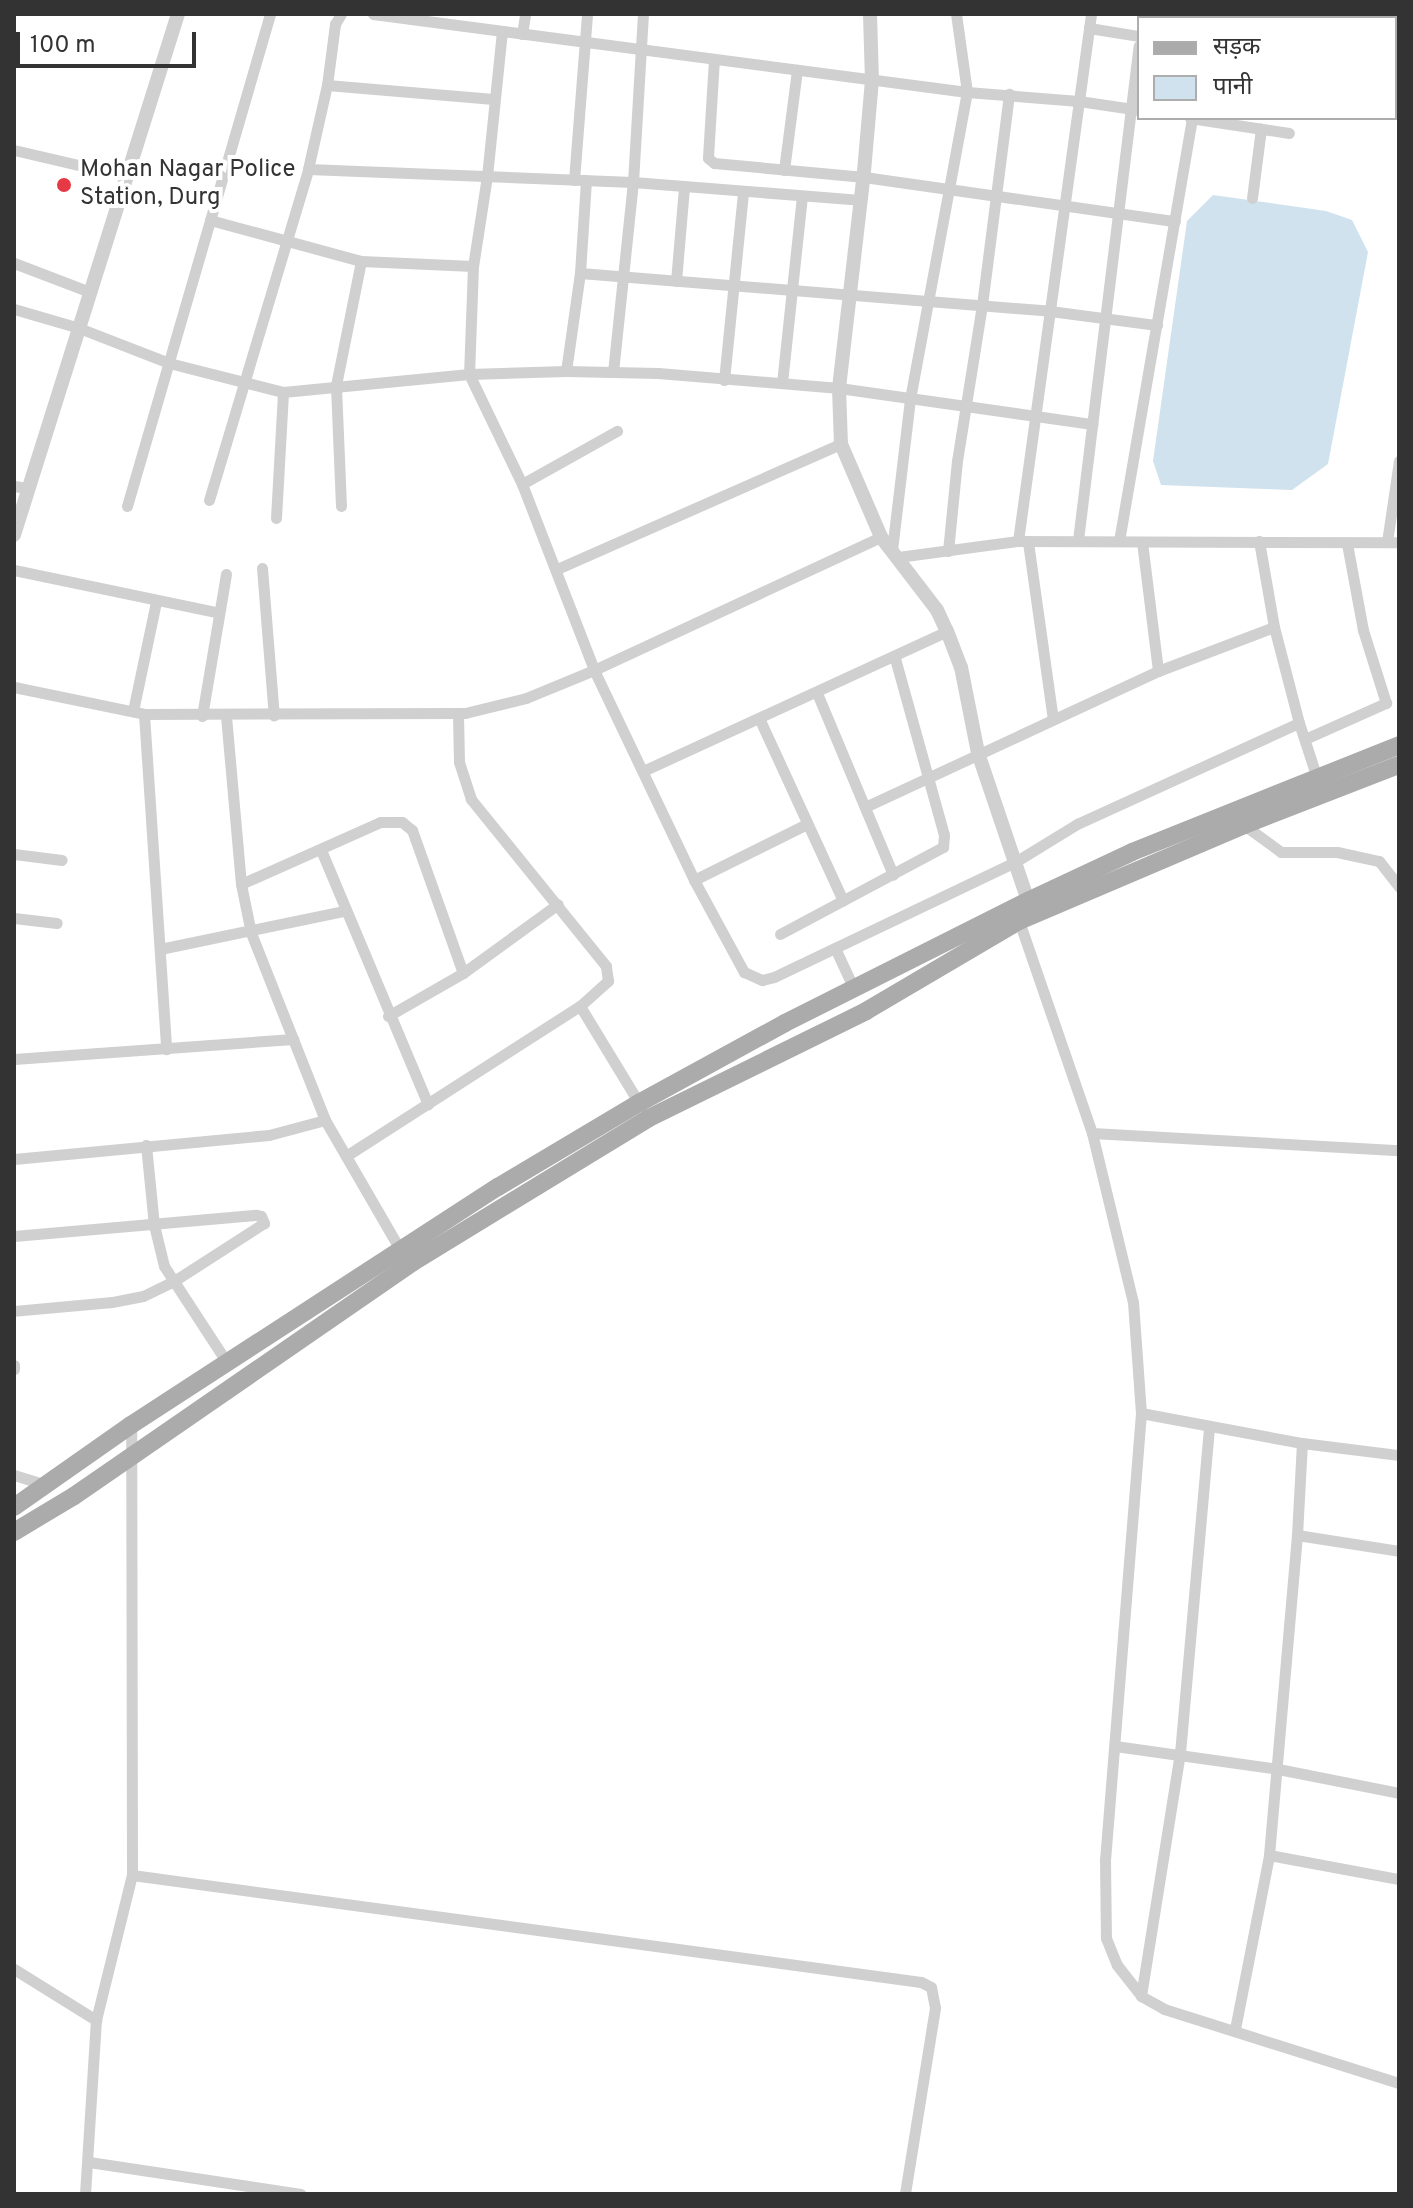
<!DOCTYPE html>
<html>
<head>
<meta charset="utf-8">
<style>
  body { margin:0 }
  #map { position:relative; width:1413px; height:2208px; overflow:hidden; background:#fff; font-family:Overpass,"Noto Sans Devanagari",sans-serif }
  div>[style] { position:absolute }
  .water>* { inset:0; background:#cfe2ee }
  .minor>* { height:11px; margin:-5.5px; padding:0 5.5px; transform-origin:5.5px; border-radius:5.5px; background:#d0d0d0 }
  .tertiary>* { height:14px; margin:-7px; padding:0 7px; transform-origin:7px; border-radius:7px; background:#d0d0d0 }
  .primary>* { height:18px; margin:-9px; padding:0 9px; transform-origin:9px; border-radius:9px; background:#ababab }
  .dots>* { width:22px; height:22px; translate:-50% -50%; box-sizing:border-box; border:4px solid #fff; border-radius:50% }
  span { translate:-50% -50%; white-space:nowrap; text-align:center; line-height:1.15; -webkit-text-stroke:8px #fff; paint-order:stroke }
  .poi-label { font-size:24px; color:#333 }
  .left { translate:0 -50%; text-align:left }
  .frame { position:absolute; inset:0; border:16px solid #333; pointer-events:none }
  .legend { position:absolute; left:1137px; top:16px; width:260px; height:104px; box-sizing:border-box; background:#fff; border:2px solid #adadad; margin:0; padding:10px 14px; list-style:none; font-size:24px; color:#333 }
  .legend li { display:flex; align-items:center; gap:16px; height:40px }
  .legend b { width:40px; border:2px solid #adadad }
  .scale { position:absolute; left:16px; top:32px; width:180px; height:36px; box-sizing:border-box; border:4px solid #333; border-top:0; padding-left:10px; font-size:24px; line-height:28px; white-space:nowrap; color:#333; -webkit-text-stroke:6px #fff; paint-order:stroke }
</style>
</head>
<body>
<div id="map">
  <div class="water">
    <div style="clip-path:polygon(1213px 195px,1326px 211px,1352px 220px,1368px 252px,1328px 464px,1292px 490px,1161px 485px,1153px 461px,1187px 221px)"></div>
  </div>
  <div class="minor">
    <div style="left:373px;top:14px;width:599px;rotate:7.48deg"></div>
    <div style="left:967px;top:92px;width:112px;rotate:4.6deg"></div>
    <div style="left:1079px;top:101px;width:61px;rotate:8.5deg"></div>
    <div style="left:1142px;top:18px;width:4px;rotate:-76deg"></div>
    <div style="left:1203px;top:18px;width:4px;rotate:-76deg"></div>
    <div style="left:1089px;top:28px;width:51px;rotate:9.1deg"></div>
    <div style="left:502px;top:31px;width:146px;rotate:95.9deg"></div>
    <div style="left:487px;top:176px;width:91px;rotate:98.8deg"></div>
    <div style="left:473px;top:266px;width:108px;rotate:92.1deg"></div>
    <div style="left:469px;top:374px;width:122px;rotate:64.3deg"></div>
    <div style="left:522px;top:484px;width:199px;rotate:68.8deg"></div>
    <div style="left:594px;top:670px;width:233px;rotate:64.5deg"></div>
    <div style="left:694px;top:880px;width:105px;rotate:61.5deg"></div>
    <div style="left:744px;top:972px;width:20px;rotate:24deg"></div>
    <div style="left:762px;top:980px;width:12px;rotate:-14deg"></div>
    <div style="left:774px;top:977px;width:267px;rotate:-25.5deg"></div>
    <div style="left:1015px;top:862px;width:73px;rotate:-31.5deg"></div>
    <div style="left:1077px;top:824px;width:244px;rotate:-24.5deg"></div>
    <div style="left:1299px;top:723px;width:55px;rotate:71.9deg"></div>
    <div style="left:522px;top:34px;width:20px;rotate:-81deg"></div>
    <div style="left:714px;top:59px;width:99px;rotate:93.5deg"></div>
    <div style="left:708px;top:158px;width:8px;rotate:40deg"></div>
    <div style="left:714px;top:163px;width:151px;rotate:5.3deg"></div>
    <div style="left:864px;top:177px;width:314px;rotate:8.1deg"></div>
    <div style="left:327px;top:85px;width:167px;rotate:4.8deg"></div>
    <div style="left:1190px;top:118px;width:100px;rotate:8.6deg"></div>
    <div style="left:14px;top:150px;width:115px;rotate:13.1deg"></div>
    <div style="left:308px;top:169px;width:325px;rotate:2.3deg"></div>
    <div style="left:633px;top:182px;width:228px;rotate:4.5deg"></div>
    <div style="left:784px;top:170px;width:101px;rotate:-82.6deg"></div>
    <div style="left:574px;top:180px;width:167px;rotate:-85.5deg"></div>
    <div style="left:1252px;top:198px;width:70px;rotate:-82.6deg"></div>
    <div style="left:210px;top:220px;width:156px;rotate:15.2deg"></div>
    <div style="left:14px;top:263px;width:81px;rotate:20.9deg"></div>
    <div style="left:580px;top:273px;width:472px;rotate:4.6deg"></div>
    <div style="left:1050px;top:311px;width:108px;rotate:7.5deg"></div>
    <div style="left:676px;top:281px;width:94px;rotate:-85.1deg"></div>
    <div style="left:14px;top:309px;width:68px;rotate:16.3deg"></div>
    <div style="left:79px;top:328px;width:97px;rotate:21.3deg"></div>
    <div style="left:169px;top:363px;width:118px;rotate:14.3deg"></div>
    <div style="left:283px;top:392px;width:187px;rotate:-5.5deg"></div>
    <div style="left:469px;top:374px;width:97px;rotate:-1.8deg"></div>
    <div style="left:566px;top:371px;width:92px;rotate:1.2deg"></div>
    <div style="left:658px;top:373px;width:182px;rotate:4.7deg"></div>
    <div style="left:839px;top:388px;width:256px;rotate:8.1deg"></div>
    <div style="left:566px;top:371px;width:99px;rotate:-81.9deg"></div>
    <div style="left:580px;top:273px;width:93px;rotate:-86.3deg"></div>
    <div style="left:613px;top:372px;width:191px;rotate:-84deg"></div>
    <div style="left:633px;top:182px;width:168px;rotate:-86.6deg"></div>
    <div style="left:724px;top:380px;width:189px;rotate:-84.2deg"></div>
    <div style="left:782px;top:383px;width:188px;rotate:-83.9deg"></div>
    <div style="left:522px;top:484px;width:109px;rotate:-29.2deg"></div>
    <div style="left:14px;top:486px;width:13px;rotate:9deg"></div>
    <div style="left:209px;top:500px;width:345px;rotate:-73.3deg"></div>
    <div style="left:308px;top:169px;width:86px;rotate:-77.3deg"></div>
    <div style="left:327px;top:85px;width:62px;rotate:-82.5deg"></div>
    <div style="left:335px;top:24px;width:12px;rotate:-59deg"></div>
    <div style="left:127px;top:506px;width:512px;rotate:-73.79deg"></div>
    <div style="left:341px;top:506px;width:121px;rotate:-92.4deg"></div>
    <div style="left:336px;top:385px;width:126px;rotate:-78.6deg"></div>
    <div style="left:361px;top:261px;width:112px;rotate:2.6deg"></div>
    <div style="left:276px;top:518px;width:126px;rotate:-86.8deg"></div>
    <div style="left:1078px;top:540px;width:498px;rotate:-83deg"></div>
    <div style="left:1018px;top:541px;width:532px;rotate:-82.11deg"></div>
    <div style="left:1119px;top:541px;width:429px;rotate:-80.2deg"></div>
    <div style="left:1259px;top:541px;width:87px;rotate:80.1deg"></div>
    <div style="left:1274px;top:627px;width:99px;rotate:75.4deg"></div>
    <div style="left:1028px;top:542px;width:179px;rotate:82deg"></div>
    <div style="left:1142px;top:542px;width:130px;rotate:82.9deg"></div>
    <div style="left:1387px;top:542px;width:82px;rotate:-81.6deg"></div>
    <div style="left:892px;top:550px;width:152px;rotate:-83.2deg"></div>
    <div style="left:910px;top:399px;width:312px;rotate:-79.5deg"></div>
    <div style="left:967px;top:92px;width:79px;rotate:-98deg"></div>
    <div style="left:948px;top:551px;width:90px;rotate:-84.3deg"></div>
    <div style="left:957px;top:461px;width:158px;rotate:-80.9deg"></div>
    <div style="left:982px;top:305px;width:213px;rotate:-82.7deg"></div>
    <div style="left:898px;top:557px;width:121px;rotate:-7.6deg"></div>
    <div style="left:1018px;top:541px;width:381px;rotate:0.2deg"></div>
    <div style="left:262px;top:568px;width:148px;rotate:85.4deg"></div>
    <div style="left:557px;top:569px;width:310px;rotate:-23.8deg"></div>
    <div style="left:14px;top:570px;width:209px;rotate:11.8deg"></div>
    <div style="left:14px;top:687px;width:133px;rotate:11.7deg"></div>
    <div style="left:144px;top:714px;width:321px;rotate:-0.2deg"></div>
    <div style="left:465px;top:713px;width:63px;rotate:-13.8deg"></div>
    <div style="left:526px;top:698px;width:74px;rotate:-22.4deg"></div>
    <div style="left:594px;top:670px;width:316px;rotate:-24.9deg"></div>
    <div style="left:817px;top:693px;width:197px;rotate:67.3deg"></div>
    <div style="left:133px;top:711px;width:111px;rotate:-78.1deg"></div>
    <div style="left:144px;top:714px;width:336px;rotate:86.2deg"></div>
    <div style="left:202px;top:716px;width:144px;rotate:-80.4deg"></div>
    <div style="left:226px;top:716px;width:169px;rotate:84.9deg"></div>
    <div style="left:241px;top:884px;width:50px;rotate:78.5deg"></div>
    <div style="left:251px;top:933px;width:201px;rotate:68.4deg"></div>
    <div style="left:325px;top:1120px;width:151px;rotate:59.9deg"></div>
    <div style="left:759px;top:718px;width:201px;rotate:65.3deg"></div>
    <div style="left:1305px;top:739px;width:89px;rotate:-24deg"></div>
    <div style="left:1386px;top:703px;width:77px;rotate:-107.5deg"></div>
    <div style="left:1363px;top:630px;width:87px;rotate:-100.5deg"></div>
    <div style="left:643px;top:771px;width:335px;rotate:-24.7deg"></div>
    <div style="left:865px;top:807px;width:323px;rotate:-24.9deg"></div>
    <div style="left:1158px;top:671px;width:124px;rotate:-20.8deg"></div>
    <div style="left:1244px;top:825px;width:46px;rotate:36.1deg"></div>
    <div style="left:1281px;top:852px;width:56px"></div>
    <div style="left:1337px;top:852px;width:43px;rotate:12.1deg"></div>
    <div style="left:1379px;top:861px;width:33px;rotate:52deg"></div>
    <div style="left:321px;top:850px;width:276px;rotate:67.2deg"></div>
    <div style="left:14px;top:854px;width:48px;rotate:7.1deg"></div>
    <div style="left:694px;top:880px;width:126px;rotate:-26.4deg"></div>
    <div style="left:241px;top:884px;width:152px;rotate:-24deg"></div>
    <div style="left:380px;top:822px;width:22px"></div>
    <div style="left:402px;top:822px;width:13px;rotate:39deg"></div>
    <div style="left:412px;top:830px;width:152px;rotate:70.4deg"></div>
    <div style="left:14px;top:918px;width:43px;rotate:6.6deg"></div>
    <div style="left:1019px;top:921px;width:224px;rotate:71deg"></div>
    <div style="left:1092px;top:1133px;width:174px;rotate:76.4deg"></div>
    <div style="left:1133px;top:1302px;width:111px;rotate:85.9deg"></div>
    <div style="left:1141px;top:1413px;width:447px;rotate:94.6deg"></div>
    <div style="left:1105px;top:1859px;width:79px;rotate:89.3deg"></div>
    <div style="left:1106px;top:1938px;width:29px;rotate:68deg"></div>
    <div style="left:1117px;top:1965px;width:39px;rotate:52deg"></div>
    <div style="left:1141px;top:1996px;width:26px;rotate:29deg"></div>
    <div style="left:1164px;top:2009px;width:246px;rotate:17.5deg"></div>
    <div style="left:780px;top:934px;width:185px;rotate:-28.1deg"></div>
    <div style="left:943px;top:847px;width:12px;rotate:-85deg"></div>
    <div style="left:944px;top:835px;width:184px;rotate:-105.5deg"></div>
    <div style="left:835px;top:948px;width:45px;rotate:65.1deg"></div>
    <div style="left:160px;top:949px;width:188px;rotate:-11.7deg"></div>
    <div style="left:580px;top:1006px;width:114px;rotate:58.7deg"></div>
    <div style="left:388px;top:1016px;width:86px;rotate:-29.8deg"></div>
    <div style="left:463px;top:973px;width:117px;rotate:-36deg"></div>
    <div style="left:14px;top:1059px;width:280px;rotate:-4.1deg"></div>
    <div style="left:1092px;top:1133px;width:307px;rotate:3.2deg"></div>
    <div style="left:146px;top:1145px;width:80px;rotate:84.3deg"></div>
    <div style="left:154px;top:1225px;width:42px;rotate:76.3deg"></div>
    <div style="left:164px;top:1266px;width:117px;rotate:56.9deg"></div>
    <div style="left:346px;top:1156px;width:278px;rotate:-32.7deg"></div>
    <div style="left:580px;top:1006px;width:38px;rotate:-42deg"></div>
    <div style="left:608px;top:981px;width:15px;rotate:-98deg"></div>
    <div style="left:606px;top:966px;width:215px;rotate:-129deg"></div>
    <div style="left:471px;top:799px;width:39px;rotate:-108deg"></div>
    <div style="left:459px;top:762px;width:48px;rotate:-91.2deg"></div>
    <div style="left:14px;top:1159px;width:256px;rotate:-5.4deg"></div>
    <div style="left:269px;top:1135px;width:58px;rotate:-15deg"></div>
    <div style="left:14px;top:1236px;width:243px;rotate:-5deg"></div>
    <div style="left:256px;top:1215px;width:5px;rotate:11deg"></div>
    <div style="left:261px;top:1216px;width:8px;rotate:67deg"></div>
    <div style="left:264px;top:1223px;width:107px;rotate:147.2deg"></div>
    <div style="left:174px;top:1281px;width:34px;rotate:154deg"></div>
    <div style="left:143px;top:1296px;width:32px;rotate:169deg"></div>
    <div style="left:112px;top:1302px;width:98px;rotate:174.8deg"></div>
    <div style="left:14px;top:1365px;width:4px;rotate:90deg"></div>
    <div style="left:1141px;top:1413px;width:164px;rotate:10.6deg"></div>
    <div style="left:1302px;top:1443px;width:98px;rotate:7.1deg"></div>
    <div style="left:14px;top:1475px;width:34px;rotate:17deg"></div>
    <div style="left:1297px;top:1535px;width:103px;rotate:8.9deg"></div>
    <div style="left:1115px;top:1746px;width:165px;rotate:8deg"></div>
    <div style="left:1278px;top:1769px;width:123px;rotate:11.2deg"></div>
    <div style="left:1269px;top:1855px;width:132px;rotate:10.5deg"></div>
    <div style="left:132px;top:1875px;width:796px;rotate:7.72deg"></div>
    <div style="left:921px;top:1982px;width:11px;rotate:27deg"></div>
    <div style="left:931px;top:1987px;width:21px;rotate:79deg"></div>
    <div style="left:935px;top:2008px;width:188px;rotate:99.2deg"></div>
    <div style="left:14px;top:1969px;width:97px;rotate:31.9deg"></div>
    <div style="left:1141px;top:1996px;width:246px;rotate:-80.9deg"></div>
    <div style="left:1180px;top:1753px;width:327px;rotate:-84.9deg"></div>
    <div style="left:1235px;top:2029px;width:177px;rotate:-78.9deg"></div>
    <div style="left:1269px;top:1855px;width:321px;rotate:-85deg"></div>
    <div style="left:1297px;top:1535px;width:92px;rotate:-86.9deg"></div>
    <div style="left:89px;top:2162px;width:214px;rotate:8.6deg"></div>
    <div style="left:85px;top:2194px;width:174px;rotate:-86.4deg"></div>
    <div style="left:96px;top:2020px;width:149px;rotate:-76.1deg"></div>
    <div style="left:132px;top:1875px;width:450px;rotate:-90.1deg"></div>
  </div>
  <div class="tertiary">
    <div style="left:870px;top:14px;width:66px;rotate:88.3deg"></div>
    <div style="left:872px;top:80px;width:92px;rotate:95deg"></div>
    <div style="left:864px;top:172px;width:217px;rotate:96.6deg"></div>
    <div style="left:839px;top:388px;width:56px;rotate:88deg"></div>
    <div style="left:841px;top:444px;width:101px;rotate:66.7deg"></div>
    <div style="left:881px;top:537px;width:92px;rotate:52.5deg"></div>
    <div style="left:937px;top:610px;width:23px;rotate:65deg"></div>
    <div style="left:947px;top:631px;width:39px;rotate:69deg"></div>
    <div style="left:961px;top:667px;width:88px;rotate:78.8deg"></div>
    <div style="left:978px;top:753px;width:156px;rotate:71.3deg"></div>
    <div style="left:1028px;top:901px;width:10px;rotate:114deg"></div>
    <div style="left:1340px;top:14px;width:19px;rotate:12deg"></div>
    <div style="left:1395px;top:26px;width:4px;rotate:14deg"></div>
    <div style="left:14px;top:535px;width:546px;rotate:-72.53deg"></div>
  </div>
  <div class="primary">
    <div style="left:14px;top:1507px;width:143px;rotate:-35deg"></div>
    <div style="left:131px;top:1425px;width:437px;rotate:-33deg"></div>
    <div style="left:498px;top:1187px;width:164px;rotate:-30.8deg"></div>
    <div style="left:639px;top:1103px;width:166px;rotate:-28.7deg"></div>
    <div style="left:785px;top:1023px;width:272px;rotate:-26.7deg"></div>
    <div style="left:1028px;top:901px;width:115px;rotate:-25.2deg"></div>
    <div style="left:1132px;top:852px;width:288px;rotate:-21.8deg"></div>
    <div style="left:14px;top:1532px;width:70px;rotate:-31deg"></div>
    <div style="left:74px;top:1496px;width:412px;rotate:-34.6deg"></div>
    <div style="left:413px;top:1262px;width:276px;rotate:-31.4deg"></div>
    <div style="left:649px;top:1118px;width:242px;rotate:-26.2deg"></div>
    <div style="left:866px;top:1011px;width:178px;rotate:-30.5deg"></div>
    <div style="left:1019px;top:921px;width:245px;rotate:-23.1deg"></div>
    <div style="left:1244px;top:825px;width:166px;rotate:-21.2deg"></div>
  </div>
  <div class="dots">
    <div style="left:64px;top:185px;background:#e63946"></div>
  </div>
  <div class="poi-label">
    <span class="left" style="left:80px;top:185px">Mohan Nagar Police<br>Station, Durg</span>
  </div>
  <div class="frame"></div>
  <ul class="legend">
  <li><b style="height:10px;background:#ababab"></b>सड़क</li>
  <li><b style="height:22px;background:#cfe2ee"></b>पानी</li>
  </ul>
  <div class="scale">100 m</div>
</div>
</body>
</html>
